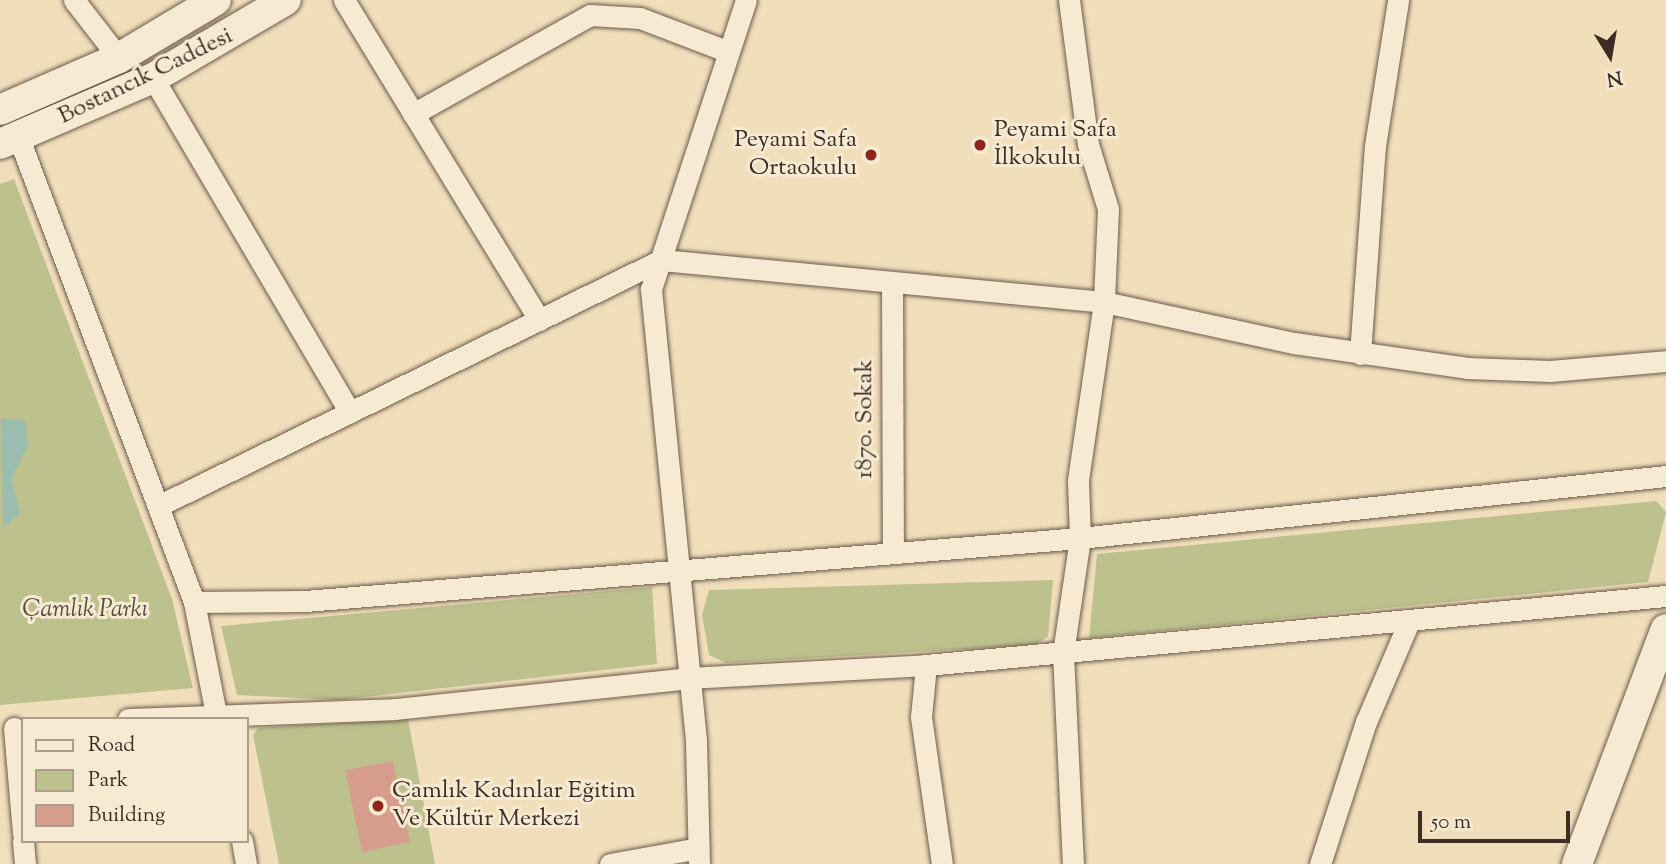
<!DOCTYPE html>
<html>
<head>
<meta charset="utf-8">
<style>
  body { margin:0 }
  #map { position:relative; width:1666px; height:864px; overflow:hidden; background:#f1dfbc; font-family:"Sorts Mill Goudy",serif }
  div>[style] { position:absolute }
  .green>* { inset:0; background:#bdc18e }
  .water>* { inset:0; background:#9bbdaf }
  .building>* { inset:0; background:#d79d8c }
  .roads { filter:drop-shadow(0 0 2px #6b5a4a) drop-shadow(0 0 2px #6b5a4a) }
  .street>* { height:21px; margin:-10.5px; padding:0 10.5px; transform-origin:10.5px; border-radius:10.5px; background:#f6ead3 }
  .secondary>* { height:30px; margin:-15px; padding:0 15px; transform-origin:15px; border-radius:15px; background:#f6ead3 }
  .dots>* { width:19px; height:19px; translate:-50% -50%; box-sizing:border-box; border:4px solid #f6ead3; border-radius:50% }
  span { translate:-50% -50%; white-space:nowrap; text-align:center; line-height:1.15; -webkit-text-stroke:6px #f6ead3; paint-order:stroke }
  .street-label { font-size:24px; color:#3e2d24 }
  .poi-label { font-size:24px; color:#3e2d24 }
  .left { translate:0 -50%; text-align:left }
  .right { translate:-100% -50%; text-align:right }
  .park-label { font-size:24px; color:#574b39; font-style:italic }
  .legend { position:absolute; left:21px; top:717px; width:228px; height:126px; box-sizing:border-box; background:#f6ead3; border:2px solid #ac9e8d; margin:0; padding:9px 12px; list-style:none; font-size:21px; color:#3e2d24 }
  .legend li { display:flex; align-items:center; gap:14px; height:35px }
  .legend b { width:35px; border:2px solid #ac9e8d }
  .north { position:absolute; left:1575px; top:21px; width:70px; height:70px; -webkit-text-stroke:5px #f6ead3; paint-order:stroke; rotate:169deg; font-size:19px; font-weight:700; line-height:28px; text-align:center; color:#3e2d24 }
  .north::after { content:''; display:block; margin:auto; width:24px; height:32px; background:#3e2d24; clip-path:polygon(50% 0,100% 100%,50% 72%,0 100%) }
  .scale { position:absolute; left:1418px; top:811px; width:152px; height:32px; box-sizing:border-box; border:4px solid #3e2d24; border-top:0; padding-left:9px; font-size:21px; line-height:24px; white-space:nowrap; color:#3e2d24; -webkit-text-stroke:5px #f6ead3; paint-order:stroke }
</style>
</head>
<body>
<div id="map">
  <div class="green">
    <div style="clip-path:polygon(14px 179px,172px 599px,193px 688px,0 705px,0 184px)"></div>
    <div style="clip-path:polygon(1656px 501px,1666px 512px,1648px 582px,1089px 638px,1097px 554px)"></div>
    <div style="clip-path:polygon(1053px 580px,1048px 637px,1033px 645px,726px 663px,709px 655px,702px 615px,709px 590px)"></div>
    <div style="clip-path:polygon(652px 587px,657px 664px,338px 700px,237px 695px,221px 626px)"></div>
    <div style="clip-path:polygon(408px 719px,435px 864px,279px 864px,253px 735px,258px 728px)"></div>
  </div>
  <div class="water">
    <div style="clip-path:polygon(1px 418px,25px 421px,28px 445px,11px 479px,20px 513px,3px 528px)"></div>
  </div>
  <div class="building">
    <div style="clip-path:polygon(393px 761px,410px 842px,362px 852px,345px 770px)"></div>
  </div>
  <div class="roads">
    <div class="street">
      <div style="left:74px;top:0;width:73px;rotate:52.2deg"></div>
      <div style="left:344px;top:0;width:375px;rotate:58.6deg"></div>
      <div style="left:1069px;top:0;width:145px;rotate:82.5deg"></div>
      <div style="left:1088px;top:144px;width:68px;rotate:72.9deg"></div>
      <div style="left:1108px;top:209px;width:93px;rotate:92.5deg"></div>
      <div style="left:1104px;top:302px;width:181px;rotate:98.3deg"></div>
      <div style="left:1078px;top:481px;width:57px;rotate:88deg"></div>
      <div style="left:1080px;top:538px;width:116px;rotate:98.4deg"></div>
      <div style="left:1063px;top:653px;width:211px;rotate:87.3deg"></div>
      <div style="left:153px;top:78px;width:388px;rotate:59.5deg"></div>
      <div style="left:413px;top:114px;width:203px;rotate:-29.2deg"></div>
      <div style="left:590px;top:15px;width:50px;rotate:3.4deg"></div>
      <div style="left:640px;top:18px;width:95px;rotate:20.9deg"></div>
      <div style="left:18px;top:136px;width:498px;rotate:69.3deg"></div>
      <div style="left:194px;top:602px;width:119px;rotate:78.9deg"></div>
      <div style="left:892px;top:284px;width:269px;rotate:89.8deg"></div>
      <div style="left:1360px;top:354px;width:209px;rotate:-85.9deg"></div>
      <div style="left:1375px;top:146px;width:148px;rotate:-81deg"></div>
      <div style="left:158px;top:506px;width:560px;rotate:-26.06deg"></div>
      <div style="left:661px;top:260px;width:445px;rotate:5.4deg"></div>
      <div style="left:1104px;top:302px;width:194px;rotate:12.2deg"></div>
      <div style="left:1294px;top:343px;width:175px;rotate:8.2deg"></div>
      <div style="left:1467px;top:368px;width:83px;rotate:2.1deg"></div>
      <div style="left:1550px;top:371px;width:116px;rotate:-4.9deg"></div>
      <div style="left:194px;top:602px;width:111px;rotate:-0.5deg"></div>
      <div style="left:305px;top:601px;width:778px;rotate:-4.65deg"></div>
      <div style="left:1080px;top:538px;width:589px;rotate:-6.04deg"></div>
      <div style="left:926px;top:665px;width:52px;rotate:95.5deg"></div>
      <div style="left:921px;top:717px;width:148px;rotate:81.9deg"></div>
      <div style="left:128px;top:719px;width:267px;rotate:-2.1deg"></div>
      <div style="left:395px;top:709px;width:296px;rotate:-6deg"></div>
      <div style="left:689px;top:678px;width:237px;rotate:-3.1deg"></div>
      <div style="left:926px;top:665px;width:743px;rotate:-5.33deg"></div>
      <div style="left:14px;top:728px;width:106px;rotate:85.1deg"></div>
      <div style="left:23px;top:841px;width:23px;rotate:85deg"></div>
      <div style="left:242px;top:841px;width:23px;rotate:80deg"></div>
      <div style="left:610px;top:864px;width:90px;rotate:-10.2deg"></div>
      <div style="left:699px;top:864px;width:124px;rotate:-91.4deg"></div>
      <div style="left:696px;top:740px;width:453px;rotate:-95.7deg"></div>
      <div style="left:651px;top:289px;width:304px;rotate:-71.8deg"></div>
      <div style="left:1320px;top:864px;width:149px;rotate:-72.1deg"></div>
      <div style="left:1366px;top:722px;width:107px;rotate:-66.8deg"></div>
    </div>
    <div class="secondary">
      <div style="left:0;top:110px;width:130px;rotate:-23.6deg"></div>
      <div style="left:119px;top:58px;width:113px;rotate:-30.9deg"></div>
      <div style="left:0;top:144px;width:167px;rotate:-23.3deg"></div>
      <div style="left:153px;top:78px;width:154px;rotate:-30.4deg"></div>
      <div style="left:1577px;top:864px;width:251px;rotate:-69.3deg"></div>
    </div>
  </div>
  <div class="dots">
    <div style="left:980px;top:145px;background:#8f2418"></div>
    <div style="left:871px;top:155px;background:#8f2418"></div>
    <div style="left:378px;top:806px;background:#8f2418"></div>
  </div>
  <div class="street-label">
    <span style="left:146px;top:77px;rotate:-26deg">Bostancık Caddesi</span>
    <span style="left:866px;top:419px;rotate:-90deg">1870. Sokak</span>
  </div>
  <div class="poi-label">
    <span class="left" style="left:994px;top:145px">Peyami Safa<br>İlkokulu</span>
    <span class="right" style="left:857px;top:155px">Peyami Safa<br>Ortaokulu</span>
    <span class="left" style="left:392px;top:806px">Çamlık Kadınlar Eğitim<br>Ve Kültür Merkezi</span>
  </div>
  <div class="park-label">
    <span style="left:85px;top:611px">Çamlık Parkı</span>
  </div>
  <ul class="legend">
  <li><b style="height:9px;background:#f6ead3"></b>Road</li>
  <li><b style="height:19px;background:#bdc18e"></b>Park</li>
  <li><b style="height:19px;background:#d79d8c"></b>Building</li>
  </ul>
  <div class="north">N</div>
  <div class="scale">50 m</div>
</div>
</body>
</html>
